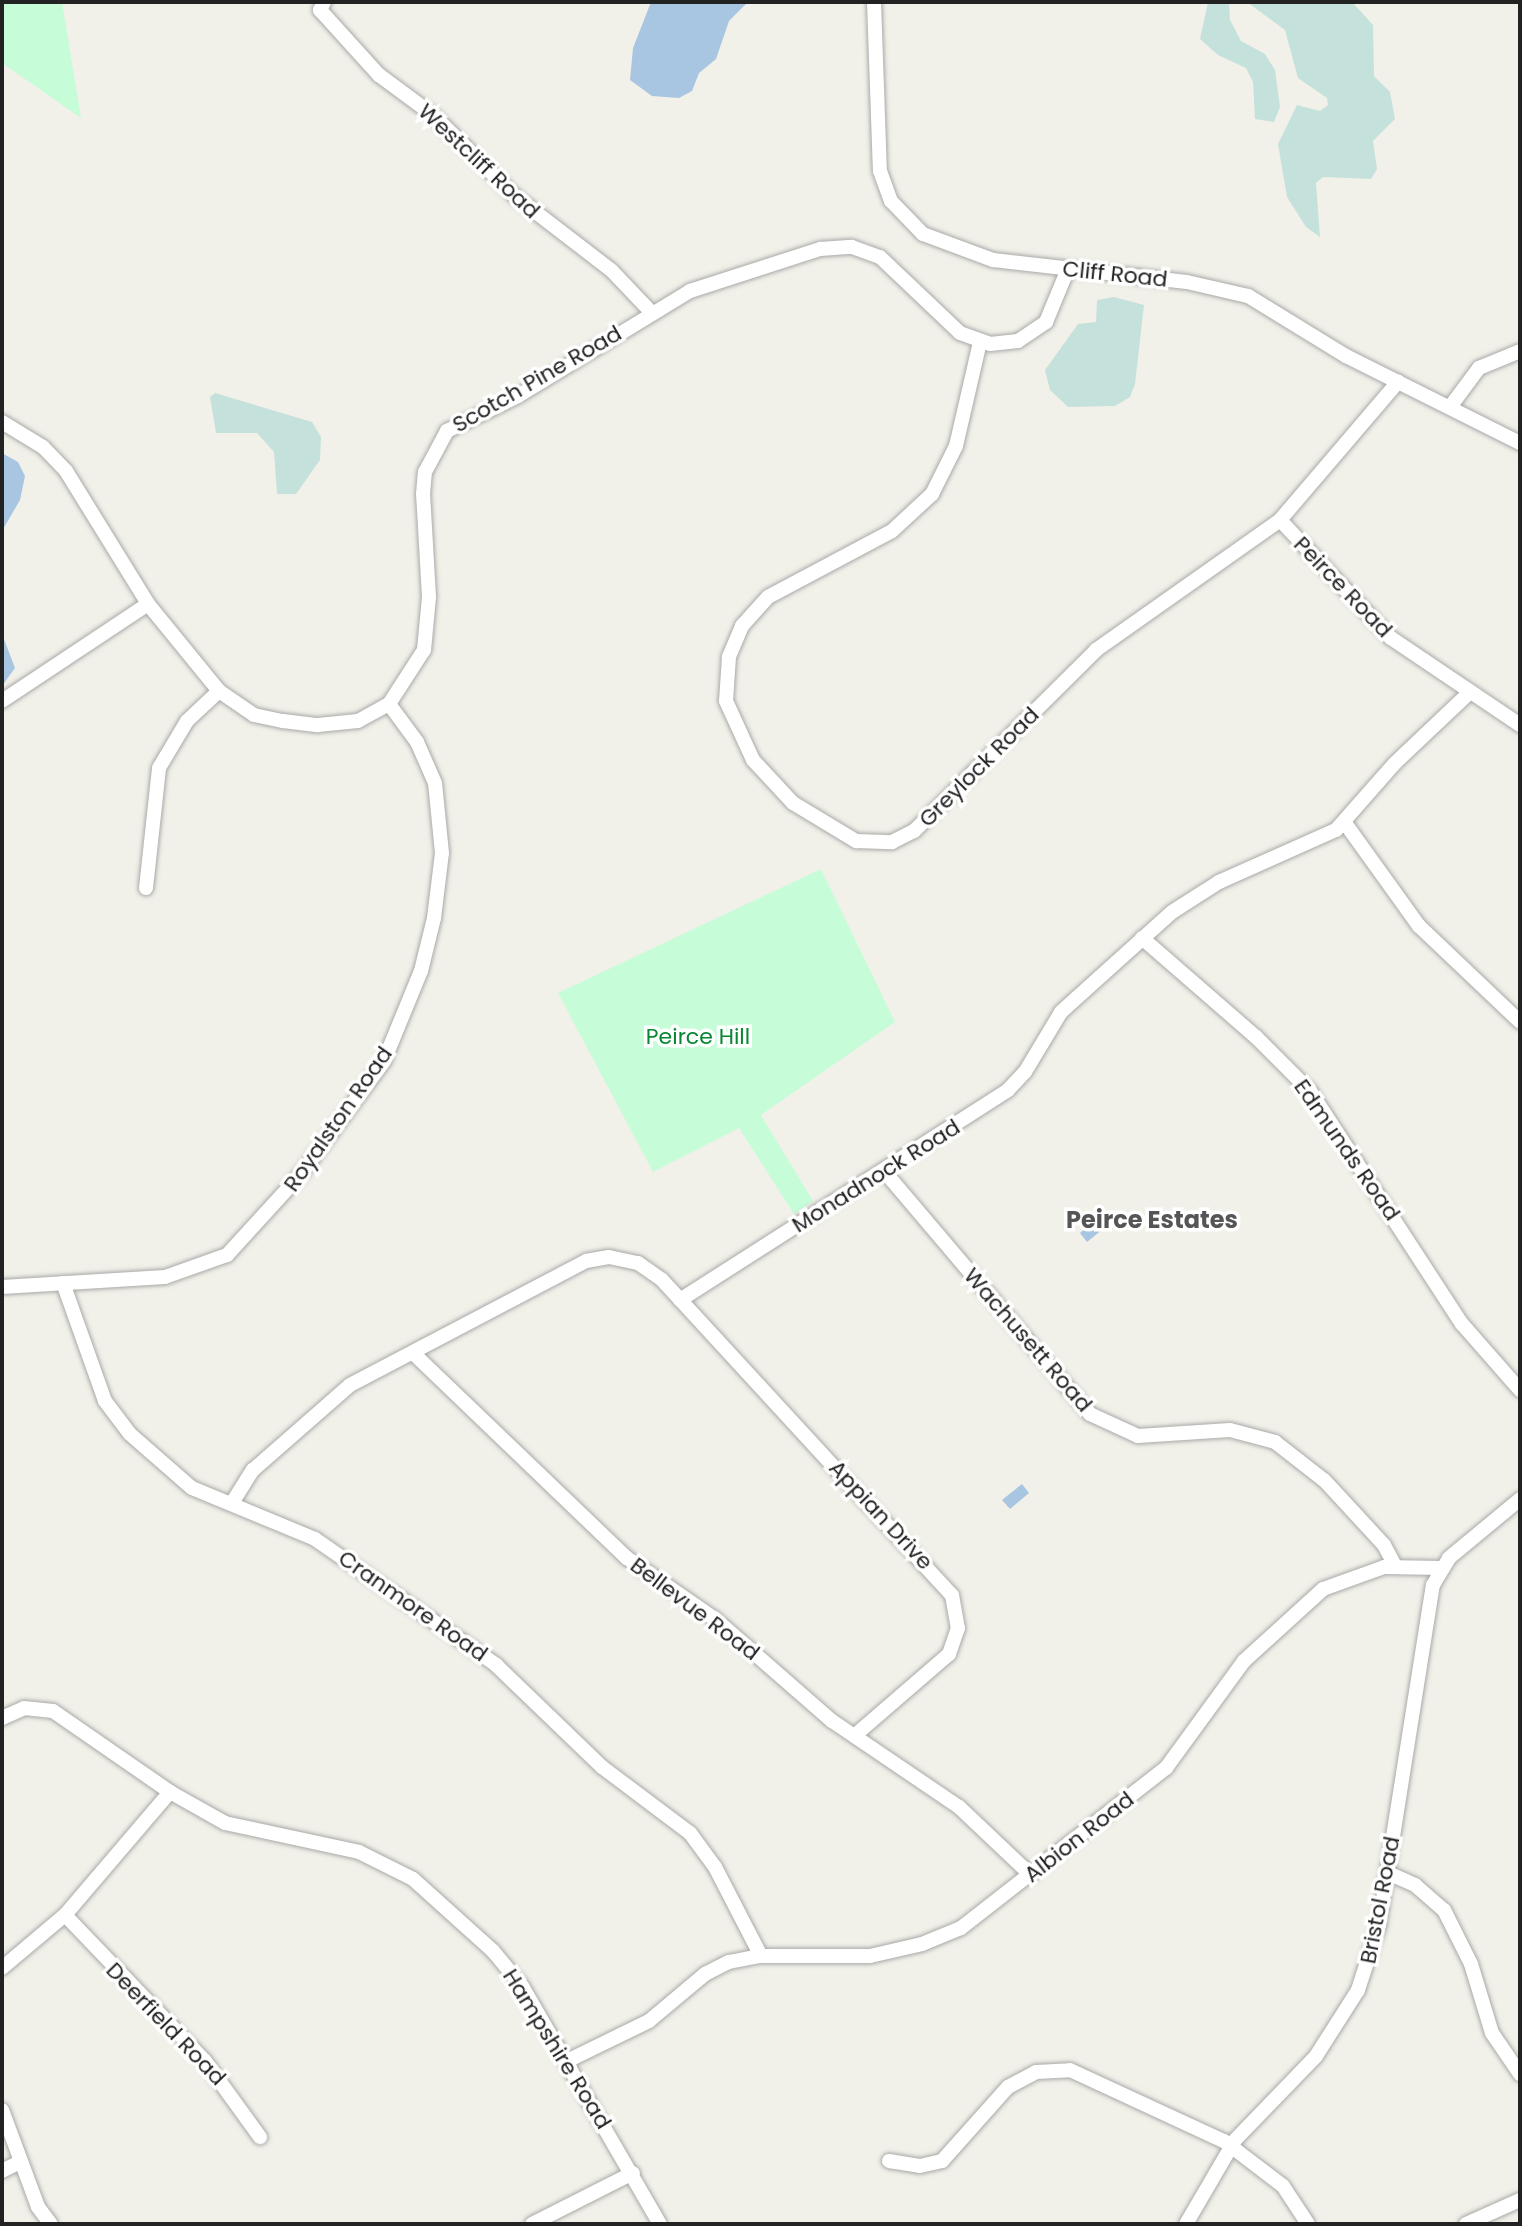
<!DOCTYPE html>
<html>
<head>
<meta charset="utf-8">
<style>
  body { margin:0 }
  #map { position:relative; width:1522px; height:2226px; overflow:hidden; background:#f2f1e9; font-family:Poppins,sans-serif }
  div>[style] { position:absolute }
  .wetland>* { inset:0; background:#c5e1db }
  .park>* { inset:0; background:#c6fcd8 }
  .water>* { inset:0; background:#a8c6e1 }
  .roads { filter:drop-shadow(0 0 2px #a9a9a9) drop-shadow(0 0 2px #a9a9a9) }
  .minor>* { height:14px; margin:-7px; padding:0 7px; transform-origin:7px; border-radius:7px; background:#fff }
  span { translate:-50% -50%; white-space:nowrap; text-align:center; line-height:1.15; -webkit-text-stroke:7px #fff; paint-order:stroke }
  .street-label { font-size:22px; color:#222 }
  .park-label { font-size:22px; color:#088733 }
  .neighbourhood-label { font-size:24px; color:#555; font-weight:700 }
  .frame { position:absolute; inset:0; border:4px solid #222; pointer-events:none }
</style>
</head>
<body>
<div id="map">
  <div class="wetland">
    <div style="clip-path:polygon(1208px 2px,1229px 2px,1230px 20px,1241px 41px,1265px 54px,1275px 70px,1280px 107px,1274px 122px,1255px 119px,1253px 82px,1246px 68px,1218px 55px,1200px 39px)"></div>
    <div style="clip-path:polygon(1247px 2px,1352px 2px,1373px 25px,1374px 76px,1390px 92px,1395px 119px,1373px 141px,1377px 169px,1371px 179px,1323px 177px,1316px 183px,1320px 237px,1306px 227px,1287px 197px,1278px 144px,1297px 105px,1320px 111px,1328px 105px,1327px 98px,1298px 78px,1285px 30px)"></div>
    <div style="clip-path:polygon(1114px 297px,1144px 305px,1135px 384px,1130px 397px,1115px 406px,1068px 407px,1050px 390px,1045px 370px,1078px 324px,1096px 322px,1097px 300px)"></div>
    <div style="clip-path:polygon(215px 393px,312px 422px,321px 437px,320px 460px,296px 494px,277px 494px,274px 452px,257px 433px,216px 433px,210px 397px)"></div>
  </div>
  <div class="park">
    <div style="clip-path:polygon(2px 2px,62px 2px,81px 118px,2px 63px)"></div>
    <div style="clip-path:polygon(821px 869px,895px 1022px,761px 1115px,813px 1201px,794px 1214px,739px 1128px,653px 1172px,558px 993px)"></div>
  </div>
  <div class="water">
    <div style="clip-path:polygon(651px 2px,748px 2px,729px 21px,716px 59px,699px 73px,692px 91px,679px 98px,652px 96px,630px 80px,633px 48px)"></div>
    <div style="clip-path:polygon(2px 453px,18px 462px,25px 476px,20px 500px,2px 531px)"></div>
    <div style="clip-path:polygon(2px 634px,15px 668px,2px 686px)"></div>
    <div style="clip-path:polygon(1100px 1216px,1108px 1225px,1087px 1242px,1080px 1233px)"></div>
    <div style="clip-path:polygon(1022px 1484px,1029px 1493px,1010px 1509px,1002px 1500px)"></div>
  </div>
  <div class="roads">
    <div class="minor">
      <div style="left:324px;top:2px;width:9px;rotate:117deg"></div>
      <div style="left:320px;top:10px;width:88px;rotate:47.8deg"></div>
      <div style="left:379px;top:75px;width:67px;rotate:36.5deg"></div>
      <div style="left:433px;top:115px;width:117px;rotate:44.7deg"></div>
      <div style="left:516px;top:197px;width:121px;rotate:37.6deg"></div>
      <div style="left:612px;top:271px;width:57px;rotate:46.4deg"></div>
      <div style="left:874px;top:2px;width:169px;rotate:88deg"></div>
      <div style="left:880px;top:171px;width:32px;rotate:70deg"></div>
      <div style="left:891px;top:201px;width:46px;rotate:45.9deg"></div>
      <div style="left:923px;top:234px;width:75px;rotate:20.4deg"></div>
      <div style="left:993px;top:260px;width:195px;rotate:6.5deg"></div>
      <div style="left:1187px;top:282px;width:63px;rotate:12.9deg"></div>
      <div style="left:1248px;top:296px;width:115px;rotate:31.5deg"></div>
      <div style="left:1346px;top:356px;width:195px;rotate:26.6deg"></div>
      <div style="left:980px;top:342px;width:107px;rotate:103deg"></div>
      <div style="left:956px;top:446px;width:54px;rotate:116.6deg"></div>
      <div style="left:932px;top:494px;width:54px;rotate:137.2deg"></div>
      <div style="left:892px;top:531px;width:140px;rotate:152deg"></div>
      <div style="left:768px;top:597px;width:39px;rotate:132deg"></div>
      <div style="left:742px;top:626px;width:34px;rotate:113deg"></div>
      <div style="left:729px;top:657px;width:44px;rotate:93.9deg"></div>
      <div style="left:726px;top:701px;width:65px;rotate:65.4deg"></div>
      <div style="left:753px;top:760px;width:59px;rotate:47.1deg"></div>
      <div style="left:793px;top:803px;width:74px;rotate:31.1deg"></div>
      <div style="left:856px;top:841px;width:36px;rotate:2deg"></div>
      <div style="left:892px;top:842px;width:25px;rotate:-27deg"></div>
      <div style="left:914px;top:831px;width:257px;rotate:-44.8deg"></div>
      <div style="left:1096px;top:650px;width:225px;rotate:-35.2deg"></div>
      <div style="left:1280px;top:520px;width:182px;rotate:-49.5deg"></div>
      <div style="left:1450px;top:407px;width:49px;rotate:-53.4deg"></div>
      <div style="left:1479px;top:368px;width:44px;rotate:-22.5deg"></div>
      <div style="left:2px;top:422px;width:48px;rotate:31.4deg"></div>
      <div style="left:43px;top:447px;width:33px;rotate:46deg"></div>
      <div style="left:66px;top:471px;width:156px;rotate:58.3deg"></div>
      <div style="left:148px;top:604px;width:112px;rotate:50.8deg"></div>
      <div style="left:219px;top:691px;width:42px;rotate:34.4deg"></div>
      <div style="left:254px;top:715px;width:30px;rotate:12deg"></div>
      <div style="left:283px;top:721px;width:35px;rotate:7deg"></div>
      <div style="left:318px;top:725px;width:40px;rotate:-5.7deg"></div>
      <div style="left:358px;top:721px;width:35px;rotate:-29deg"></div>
      <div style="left:389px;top:704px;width:64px;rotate:-57.1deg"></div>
      <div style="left:424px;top:650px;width:53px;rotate:-84.6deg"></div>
      <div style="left:429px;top:597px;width:103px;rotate:-93.3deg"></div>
      <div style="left:423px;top:494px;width:22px;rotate:-85deg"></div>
      <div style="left:425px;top:472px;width:47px;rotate:-61.8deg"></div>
      <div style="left:447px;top:431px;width:79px;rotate:-26.2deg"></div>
      <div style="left:518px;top:396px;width:202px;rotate:-31.4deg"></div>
      <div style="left:690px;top:291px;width:137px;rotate:-17.9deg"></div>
      <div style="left:820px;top:249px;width:32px;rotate:-4deg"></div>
      <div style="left:852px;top:247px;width:30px;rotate:20deg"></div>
      <div style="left:880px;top:257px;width:110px;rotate:43.5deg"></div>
      <div style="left:960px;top:333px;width:32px;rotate:20deg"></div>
      <div style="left:990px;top:344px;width:28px;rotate:-6deg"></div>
      <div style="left:1018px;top:341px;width:34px;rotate:-34deg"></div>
      <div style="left:1046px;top:322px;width:57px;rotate:-67.5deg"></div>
      <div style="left:1280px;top:520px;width:162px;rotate:46.8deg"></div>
      <div style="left:1391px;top:638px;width:156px;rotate:34deg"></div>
      <div style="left:2px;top:701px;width:175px;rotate:-33.6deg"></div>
      <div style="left:1345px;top:823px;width:127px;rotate:54.3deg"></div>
      <div style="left:1419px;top:926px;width:139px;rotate:43.5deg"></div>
      <div style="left:146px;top:888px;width:121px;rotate:-83.8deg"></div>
      <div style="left:159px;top:768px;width:55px;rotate:-59.2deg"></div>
      <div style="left:187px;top:721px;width:44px;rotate:-43.2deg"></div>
      <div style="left:1142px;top:938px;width:151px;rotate:41deg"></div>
      <div style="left:1256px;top:1037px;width:76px;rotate:45deg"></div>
      <div style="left:1310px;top:1091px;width:278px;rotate:56.9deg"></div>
      <div style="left:1462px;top:1324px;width:88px;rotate:48.7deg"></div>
      <div style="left:884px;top:1171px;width:319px;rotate:49.7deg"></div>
      <div style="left:1090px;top:1414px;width:53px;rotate:24.6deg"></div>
      <div style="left:1138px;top:1436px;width:92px;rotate:-3.7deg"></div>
      <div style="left:1230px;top:1430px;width:47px;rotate:14.9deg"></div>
      <div style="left:1275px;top:1442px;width:63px;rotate:38deg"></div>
      <div style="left:1325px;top:1481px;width:87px;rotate:47.3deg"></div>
      <div style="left:1384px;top:1545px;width:24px;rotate:62deg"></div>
      <div style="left:63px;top:1283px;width:125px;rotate:70.4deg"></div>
      <div style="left:105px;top:1401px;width:41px;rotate:52.9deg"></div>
      <div style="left:130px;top:1434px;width:82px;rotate:41.1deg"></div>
      <div style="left:192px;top:1488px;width:133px;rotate:22.5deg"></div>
      <div style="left:315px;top:1539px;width:221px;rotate:34.8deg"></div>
      <div style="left:496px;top:1665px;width:147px;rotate:43.9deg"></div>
      <div style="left:602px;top:1767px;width:110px;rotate:36.9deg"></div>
      <div style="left:690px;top:1833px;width:42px;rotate:53.7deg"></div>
      <div style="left:715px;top:1867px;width:100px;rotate:62.7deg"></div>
      <div style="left:2px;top:1287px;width:163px;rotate:-3.5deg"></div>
      <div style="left:165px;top:1277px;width:66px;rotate:-19.5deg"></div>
      <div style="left:227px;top:1255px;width:110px;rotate:-47.6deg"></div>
      <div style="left:301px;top:1174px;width:140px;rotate:-53.7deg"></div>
      <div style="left:384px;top:1061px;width:97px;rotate:-67.7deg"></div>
      <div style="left:421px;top:971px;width:55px;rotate:-76.2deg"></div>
      <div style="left:434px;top:918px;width:65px;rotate:-83deg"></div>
      <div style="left:442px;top:853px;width:70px;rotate:-95.7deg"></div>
      <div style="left:435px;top:783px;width:45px;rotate:-113.7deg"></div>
      <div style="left:417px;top:742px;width:47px;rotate:-126.4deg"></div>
      <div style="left:680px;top:1300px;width:389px;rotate:-32.6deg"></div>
      <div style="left:1008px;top:1090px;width:25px;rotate:-47deg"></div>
      <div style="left:1025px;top:1072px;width:70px;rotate:-59deg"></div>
      <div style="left:1061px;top:1012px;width:149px;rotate:-42deg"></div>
      <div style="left:1172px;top:912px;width:56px;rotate:-32.6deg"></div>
      <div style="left:1219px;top:882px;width:128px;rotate:-24deg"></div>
      <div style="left:1336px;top:830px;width:89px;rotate:-48.6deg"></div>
      <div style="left:1395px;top:763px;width:102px;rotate:-43.4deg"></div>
      <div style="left:413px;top:1353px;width:296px;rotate:43.8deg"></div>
      <div style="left:627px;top:1558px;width:107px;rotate:34.7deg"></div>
      <div style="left:715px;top:1619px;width:155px;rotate:41.1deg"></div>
      <div style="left:832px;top:1721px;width:153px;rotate:34.1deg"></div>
      <div style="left:959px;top:1807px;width:99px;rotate:43.4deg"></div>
      <div style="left:232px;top:1503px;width:39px;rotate:-58deg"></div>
      <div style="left:253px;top:1470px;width:129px;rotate:-41.2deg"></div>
      <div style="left:350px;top:1385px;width:267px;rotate:-27.7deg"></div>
      <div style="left:586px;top:1261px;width:23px;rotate:-10deg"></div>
      <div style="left:609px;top:1257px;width:30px;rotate:12deg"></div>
      <div style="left:638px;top:1263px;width:29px;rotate:35deg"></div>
      <div style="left:662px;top:1280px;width:428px;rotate:47.4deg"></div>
      <div style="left:952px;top:1595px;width:34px;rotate:80deg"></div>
      <div style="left:958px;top:1628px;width:28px;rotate:109deg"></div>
      <div style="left:949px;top:1654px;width:125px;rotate:139.2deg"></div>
      <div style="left:2px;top:1718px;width:24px;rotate:-24deg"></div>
      <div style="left:24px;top:1708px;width:29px;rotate:6deg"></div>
      <div style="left:53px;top:1711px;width:142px;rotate:34.7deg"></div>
      <div style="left:170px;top:1792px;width:63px;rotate:29.4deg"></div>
      <div style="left:225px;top:1823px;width:137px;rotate:12.2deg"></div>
      <div style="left:359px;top:1852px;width:60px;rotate:26.6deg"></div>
      <div style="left:413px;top:1879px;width:108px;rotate:42deg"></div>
      <div style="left:493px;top:1951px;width:45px;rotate:50.4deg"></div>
      <div style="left:522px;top:1986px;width:275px;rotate:59.9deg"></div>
      <div style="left:1388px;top:1873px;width:30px;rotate:24deg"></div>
      <div style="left:1415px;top:1885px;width:38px;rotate:41deg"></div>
      <div style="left:1444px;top:1910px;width:60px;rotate:63.4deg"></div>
      <div style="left:1471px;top:1964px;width:72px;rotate:73.1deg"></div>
      <div style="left:1492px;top:2033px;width:50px;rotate:55.7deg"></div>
      <div style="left:65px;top:1915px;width:202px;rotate:46.2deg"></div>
      <div style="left:205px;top:2061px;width:94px;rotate:54.1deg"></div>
      <div style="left:2px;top:1968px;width:82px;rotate:-40.1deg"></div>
      <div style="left:65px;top:1915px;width:162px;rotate:-49.5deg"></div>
      <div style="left:567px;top:2061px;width:91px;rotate:-26deg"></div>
      <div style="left:649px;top:2021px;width:73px;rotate:-40deg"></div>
      <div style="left:705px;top:1974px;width:27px;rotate:-27deg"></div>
      <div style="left:729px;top:1962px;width:33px;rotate:-11deg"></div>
      <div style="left:761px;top:1956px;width:109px"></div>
      <div style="left:870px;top:1956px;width:53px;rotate:-13deg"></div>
      <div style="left:922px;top:1944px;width:42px;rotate:-22.3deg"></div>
      <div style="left:961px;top:1928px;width:260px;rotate:-38deg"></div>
      <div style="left:1166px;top:1768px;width:132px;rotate:-53.9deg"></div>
      <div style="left:1244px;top:1661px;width:107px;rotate:-42.3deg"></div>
      <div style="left:1323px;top:1589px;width:65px;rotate:-19.8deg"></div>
      <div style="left:1384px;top:1567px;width:57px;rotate:1deg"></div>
      <div style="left:2px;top:2110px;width:103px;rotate:69.6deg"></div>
      <div style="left:38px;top:2207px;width:21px;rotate:53deg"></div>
      <div style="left:889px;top:2161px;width:31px;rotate:9deg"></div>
      <div style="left:920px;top:2166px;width:23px;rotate:-13deg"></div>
      <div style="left:942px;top:2161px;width:99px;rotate:-48.3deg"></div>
      <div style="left:1008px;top:2087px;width:32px;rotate:-28deg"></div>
      <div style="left:1036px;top:2072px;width:34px;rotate:-3deg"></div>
      <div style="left:1070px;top:2070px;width:170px;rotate:24.8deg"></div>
      <div style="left:1224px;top:2141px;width:74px;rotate:37.3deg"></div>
      <div style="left:1283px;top:2186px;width:45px;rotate:56.7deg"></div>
      <div style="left:2px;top:2171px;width:20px;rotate:-27deg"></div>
      <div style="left:532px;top:2224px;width:113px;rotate:-26.8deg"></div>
      <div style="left:1186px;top:2224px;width:97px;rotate:-59.7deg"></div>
      <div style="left:1235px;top:2140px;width:117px;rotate:-46deg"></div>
      <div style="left:1316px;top:2056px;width:78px;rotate:-57.5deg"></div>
      <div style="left:1358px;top:1990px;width:68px;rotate:-72.1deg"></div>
      <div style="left:1379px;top:1925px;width:344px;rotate:-81deg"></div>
      <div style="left:1433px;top:1585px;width:31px;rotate:-59deg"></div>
      <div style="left:1449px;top:1558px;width:92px;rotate:-39.7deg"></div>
      <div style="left:1466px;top:2224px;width:59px;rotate:-24deg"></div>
    </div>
  </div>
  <div class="street-label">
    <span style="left:479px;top:161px;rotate:43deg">Westcliff Road</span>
    <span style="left:1115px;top:274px;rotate:6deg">Cliff Road</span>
    <span style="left:537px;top:379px;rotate:-30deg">Scotch Pine Road</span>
    <span style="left:1343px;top:587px;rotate:46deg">Peirce Road</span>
    <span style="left:979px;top:767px;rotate:-45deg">Greylock Road</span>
    <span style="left:338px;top:1119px;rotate:-55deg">Royalston Road</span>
    <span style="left:1347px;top:1150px;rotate:55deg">Edmunds Road</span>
    <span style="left:876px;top:1176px;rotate:-32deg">Monadnock Road</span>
    <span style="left:1028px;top:1340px;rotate:49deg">Wachusett Road</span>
    <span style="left:881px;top:1515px;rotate:47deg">Appian Drive</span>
    <span style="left:413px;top:1606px;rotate:35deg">Cranmore Road</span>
    <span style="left:695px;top:1609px;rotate:37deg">Bellevue Road</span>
    <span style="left:1079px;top:1837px;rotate:-38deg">Albion Road</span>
    <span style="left:1380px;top:1900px;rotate:-79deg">Bristol Road</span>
    <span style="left:166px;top:2024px;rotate:46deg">Deerfield Road</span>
    <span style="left:557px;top:2049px;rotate:58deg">Hampshire Road</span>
  </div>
  <div class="park-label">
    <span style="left:698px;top:1037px">Peirce Hill</span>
  </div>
  <div class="neighbourhood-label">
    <span style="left:1152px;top:1220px">Peirce Estates</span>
  </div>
  <div class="frame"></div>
</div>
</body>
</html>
